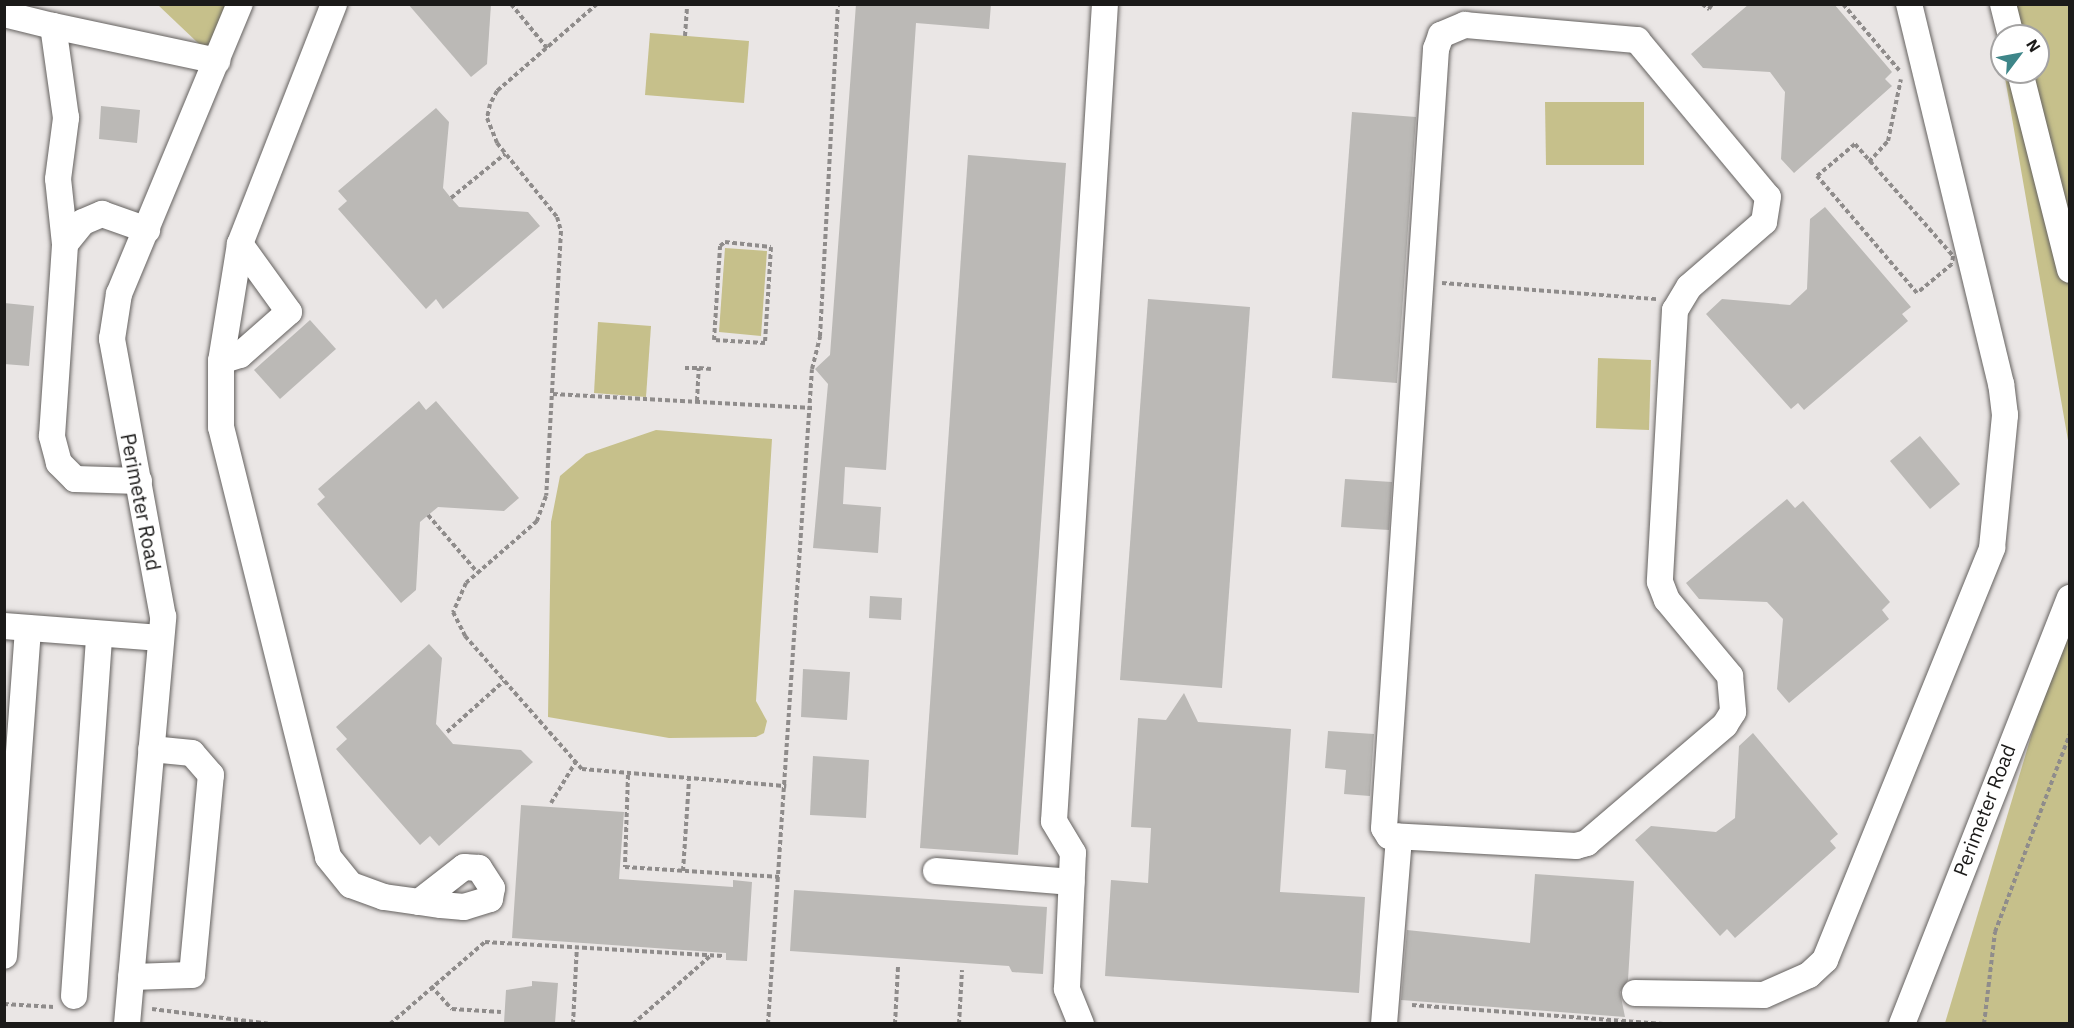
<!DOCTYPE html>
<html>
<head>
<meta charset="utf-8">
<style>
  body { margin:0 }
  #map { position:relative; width:2074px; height:1028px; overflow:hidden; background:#eae6e5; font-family:"IBM Plex Sans",sans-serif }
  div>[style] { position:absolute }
  .green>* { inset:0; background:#c6c08b }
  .building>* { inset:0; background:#bbb9b6 }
  .path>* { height:4px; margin-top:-2px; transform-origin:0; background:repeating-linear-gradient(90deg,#8f8c8b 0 4.5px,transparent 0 7.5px) }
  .roads { filter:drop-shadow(0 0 2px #656260) drop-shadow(0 0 2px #656260) }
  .minor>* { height:26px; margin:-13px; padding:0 13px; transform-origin:13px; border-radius:13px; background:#fff }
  span { translate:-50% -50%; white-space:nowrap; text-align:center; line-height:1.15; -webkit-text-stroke:4.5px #fff; paint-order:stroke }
  .street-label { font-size:20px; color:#1b1a19 }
  .frame { position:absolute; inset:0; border:6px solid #1b1a19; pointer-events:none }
  .north { position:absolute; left:1990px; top:24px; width:60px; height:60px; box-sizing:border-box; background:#fff; border:2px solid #a4a3a3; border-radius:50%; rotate:58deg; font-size:16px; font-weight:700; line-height:24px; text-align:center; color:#1b1a19 }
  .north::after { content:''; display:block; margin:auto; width:21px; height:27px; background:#3e8689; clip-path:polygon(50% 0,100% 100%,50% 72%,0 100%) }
</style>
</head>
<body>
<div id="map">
  <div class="green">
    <div style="clip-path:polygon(158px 5px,240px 5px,217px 61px)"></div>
    <div style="clip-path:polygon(1992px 5px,2069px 5px,2069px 446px,2004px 72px,2038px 72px,2038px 36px,2002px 36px,2002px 63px)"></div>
    <div style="clip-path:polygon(650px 33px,749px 41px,744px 103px,645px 95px)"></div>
    <div style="clip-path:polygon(1545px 102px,1644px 102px,1644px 165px,1546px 165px)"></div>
    <div style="clip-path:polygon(725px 248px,767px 251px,761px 336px,719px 332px)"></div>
    <div style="clip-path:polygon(598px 322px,651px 326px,646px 397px,594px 393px)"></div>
    <div style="clip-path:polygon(1598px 358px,1651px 360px,1649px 430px,1596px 428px)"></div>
    <div style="clip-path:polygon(656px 430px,772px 439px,756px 701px,767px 721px,764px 733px,756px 737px,669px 738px,548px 717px,551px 522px,560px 476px,586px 454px)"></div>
    <div style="clip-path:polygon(2069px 610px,2069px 1023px,1945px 1023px)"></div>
  </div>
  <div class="building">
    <div style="clip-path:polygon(408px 4px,491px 4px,487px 64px,471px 77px)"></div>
    <div style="clip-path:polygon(856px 4px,991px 4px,989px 29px,916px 23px,886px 470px,845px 467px,843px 504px,881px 507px,878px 553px,813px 548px,828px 384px,815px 369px,830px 355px)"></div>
    <div style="clip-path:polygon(1749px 4px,1834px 4px,1892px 72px,1885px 79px,1892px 86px,1794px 173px,1781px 159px,1785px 92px,1770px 72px,1703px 68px,1691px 54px)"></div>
    <div style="clip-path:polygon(101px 106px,140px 110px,137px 143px,99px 139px)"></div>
    <div style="clip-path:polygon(436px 108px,449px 122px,443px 188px,451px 198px,459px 207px,528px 212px,540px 226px,443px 309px,436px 299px,426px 309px,338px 209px,347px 201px,338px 191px)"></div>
    <div style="clip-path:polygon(1352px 112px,1416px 117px,1397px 383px,1332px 378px)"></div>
    <div style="clip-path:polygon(968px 155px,1066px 163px,1018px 855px,920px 848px)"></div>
    <div style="clip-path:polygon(1825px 207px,1911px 307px,1902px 314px,1908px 321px,1804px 410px,1798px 403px,1791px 409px,1706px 314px,1722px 299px,1790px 305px,1807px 289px,1810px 219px)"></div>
    <div style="clip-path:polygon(1148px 299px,1250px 307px,1222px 688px,1120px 680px)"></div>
    <div style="clip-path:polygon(4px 303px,34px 306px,29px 366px,4px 364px)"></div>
    <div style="clip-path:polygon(310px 320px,336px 349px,280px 399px,254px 370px)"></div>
    <div style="clip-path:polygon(419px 401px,426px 410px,436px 401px,519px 498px,504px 511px,438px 507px,420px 522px,416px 590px,401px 603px,317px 504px,325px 497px,318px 489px)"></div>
    <div style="clip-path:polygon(1920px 436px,1960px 484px,1930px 509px,1890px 461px)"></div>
    <div style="clip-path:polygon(1345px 479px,1392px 482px,1389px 530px,1341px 527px)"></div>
    <div style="clip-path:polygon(1787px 499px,1795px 508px,1803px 501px,1890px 602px,1882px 610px,1889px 619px,1789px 703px,1777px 689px,1783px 619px,1767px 602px,1699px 599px,1686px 583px)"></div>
    <div style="clip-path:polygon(870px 596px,902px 598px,901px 620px,869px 618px)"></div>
    <div style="clip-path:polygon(429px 644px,442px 658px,436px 724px,453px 744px,521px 750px,533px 762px,439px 846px,430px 836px,420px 845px,336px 749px,347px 739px,336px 727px)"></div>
    <div style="clip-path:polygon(803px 669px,850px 672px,847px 720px,801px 717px)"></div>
    <div style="clip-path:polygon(1184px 693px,1198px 722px,1291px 729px,1280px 892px,1365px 897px,1359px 993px,1105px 976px,1111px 880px,1148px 883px,1151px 828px,1131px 827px,1138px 718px,1166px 720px)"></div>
    <div style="clip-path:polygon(1328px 731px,1374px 734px,1370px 796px,1344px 794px,1346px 770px,1325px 768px)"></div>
    <div style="clip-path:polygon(1753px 733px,1838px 834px,1830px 841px,1836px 848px,1735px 938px,1727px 929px,1720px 936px,1635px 840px,1651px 826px,1716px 832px,1735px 818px,1739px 746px)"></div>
    <div style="clip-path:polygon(813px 756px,869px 760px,866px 818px,810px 815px)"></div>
    <div style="clip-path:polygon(521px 805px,624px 812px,619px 879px,733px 887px,733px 880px,752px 882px,747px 961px,726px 960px,726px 953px,512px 938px)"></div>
    <div style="clip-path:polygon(1535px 874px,1634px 881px,1628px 980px,1620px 992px,1625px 1017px,1401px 1000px,1407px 930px,1530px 943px)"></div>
    <div style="clip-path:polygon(794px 890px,1047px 907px,1043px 974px,1012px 972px,1009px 966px,790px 951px)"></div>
    <div style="clip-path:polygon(532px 981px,558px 983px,555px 1023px,504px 1023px,506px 990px,532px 986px)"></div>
  </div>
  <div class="path">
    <div style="left:511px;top:4px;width:57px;rotate:50.7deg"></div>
    <div style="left:597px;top:4px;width:133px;rotate:139deg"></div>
    <div style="left:497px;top:91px;width:15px;rotate:118deg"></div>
    <div style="left:490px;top:104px;width:14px;rotate:102deg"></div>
    <div style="left:487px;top:118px;width:27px;rotate:68deg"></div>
    <div style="left:497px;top:143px;width:95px;rotate:51deg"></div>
    <div style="left:557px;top:217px;width:15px;rotate:74deg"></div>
    <div style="left:561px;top:231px;width:265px;rotate:93.2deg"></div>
    <div style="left:546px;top:496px;width:27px;rotate:110deg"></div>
    <div style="left:537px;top:521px;width:94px;rotate:138.9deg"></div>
    <div style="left:466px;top:583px;width:32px;rotate:114deg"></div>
    <div style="left:453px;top:612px;width:27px;rotate:63deg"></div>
    <div style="left:465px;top:636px;width:177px;rotate:48.7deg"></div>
    <div style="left:582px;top:769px;width:205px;rotate:4.8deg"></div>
    <div style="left:1702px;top:4px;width:9px;rotate:36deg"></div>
    <div style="left:1709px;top:9px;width:6px;rotate:-59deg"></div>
    <div style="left:1843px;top:4px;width:87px;rotate:49.7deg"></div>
    <div style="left:685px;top:36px;width:32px;rotate:-86deg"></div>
    <div style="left:1855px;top:144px;width:149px;rotate:48.8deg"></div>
    <div style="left:1953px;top:256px;width:8px;rotate:97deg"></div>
    <div style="left:1952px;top:264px;width:45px;rotate:140.4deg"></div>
    <div style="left:1917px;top:293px;width:154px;rotate:-130.5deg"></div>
    <div style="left:1817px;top:176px;width:50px;rotate:-40.1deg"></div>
    <div style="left:1869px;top:162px;width:28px;rotate:-48deg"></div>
    <div style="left:1888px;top:141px;width:63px;rotate:-78.2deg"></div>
    <div style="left:451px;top:198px;width:70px;rotate:-39.2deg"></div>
    <div style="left:725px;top:242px;width:46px;rotate:6.2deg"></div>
    <div style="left:771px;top:247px;width:96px;rotate:93.6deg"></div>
    <div style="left:765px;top:343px;width:51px;rotate:-176.6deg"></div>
    <div style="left:714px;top:340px;width:94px;rotate:-86.3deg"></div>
    <div style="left:720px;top:246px;width:6px;rotate:-39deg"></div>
    <div style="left:1442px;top:283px;width:215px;rotate:4.3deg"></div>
    <div style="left:685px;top:368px;width:14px"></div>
    <div style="left:553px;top:394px;width:260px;rotate:3.1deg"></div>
    <div style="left:697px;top:401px;width:33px;rotate:-87deg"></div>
    <div style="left:699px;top:368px;width:12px;rotate:5deg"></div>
    <div style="left:428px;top:515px;width:75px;rotate:49.3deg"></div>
    <div style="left:447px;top:732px;width:76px;rotate:-41.8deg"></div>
    <div style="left:628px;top:775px;width:92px;rotate:91.9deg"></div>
    <div style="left:625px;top:867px;width:155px;rotate:3.7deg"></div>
    <div style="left:551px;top:803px;width:47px;rotate:-59deg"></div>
    <div style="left:683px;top:871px;width:91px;rotate:-86.2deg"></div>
    <div style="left:431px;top:986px;width:31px;rotate:48deg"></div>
    <div style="left:452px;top:1009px;width:49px;rotate:3.5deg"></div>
    <div style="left:4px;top:1004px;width:50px;rotate:3.4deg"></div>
    <div style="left:1412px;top:1005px;width:252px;rotate:4.3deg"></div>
    <div style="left:152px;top:1009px;width:119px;rotate:7.2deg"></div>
    <div style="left:390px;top:1024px;width:125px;rotate:-40.8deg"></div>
    <div style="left:485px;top:942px;width:238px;rotate:3.4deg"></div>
    <div style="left:573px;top:1024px;width:78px;rotate:-87.1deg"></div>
    <div style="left:633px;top:1024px;width:103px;rotate:-41.4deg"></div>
    <div style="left:768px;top:1024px;width:656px;rotate:-86.16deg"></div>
    <div style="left:812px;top:369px;width:34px;rotate:-76deg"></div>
    <div style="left:820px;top:336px;width:332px;rotate:-86.9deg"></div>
    <div style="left:895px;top:1024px;width:58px;rotate:-87deg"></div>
    <div style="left:959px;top:1024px;width:54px;rotate:-86.8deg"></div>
    <div style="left:1984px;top:1024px;width:93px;rotate:-83.2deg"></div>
    <div style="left:1995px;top:932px;width:212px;rotate:-69.3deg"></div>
  </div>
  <div class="roads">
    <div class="minor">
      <div style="left:334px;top:4px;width:258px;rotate:111.4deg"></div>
      <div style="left:240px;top:244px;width:119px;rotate:99.2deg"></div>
      <div style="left:221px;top:361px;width:66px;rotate:90deg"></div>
      <div style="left:221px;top:427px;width:443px;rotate:76deg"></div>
      <div style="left:328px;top:857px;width:36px;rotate:51deg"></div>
      <div style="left:351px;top:885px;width:35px;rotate:20deg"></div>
      <div style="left:384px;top:897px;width:35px;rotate:8deg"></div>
      <div style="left:419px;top:902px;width:22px;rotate:8deg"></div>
      <div style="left:441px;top:905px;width:23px;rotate:5deg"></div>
      <div style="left:464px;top:907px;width:27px;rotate:-17deg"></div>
      <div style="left:490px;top:899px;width:11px;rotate:-80deg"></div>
      <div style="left:492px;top:888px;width:24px;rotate:-123deg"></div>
      <div style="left:479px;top:868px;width:15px;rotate:-176deg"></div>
      <div style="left:464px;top:867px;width:57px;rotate:142.1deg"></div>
      <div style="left:2003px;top:4px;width:33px;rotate:76deg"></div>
      <div style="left:4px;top:14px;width:50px;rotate:13.8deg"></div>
      <div style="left:1465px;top:25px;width:173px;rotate:5deg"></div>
      <div style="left:1637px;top:40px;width:204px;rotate:50.2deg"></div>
      <div style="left:1768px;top:197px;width:25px;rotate:99deg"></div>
      <div style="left:1764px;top:222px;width:99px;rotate:139.1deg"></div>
      <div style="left:1689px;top:287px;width:27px;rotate:121deg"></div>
      <div style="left:1675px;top:310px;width:272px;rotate:93.2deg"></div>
      <div style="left:1660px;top:582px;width:19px;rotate:69deg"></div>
      <div style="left:1667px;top:600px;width:99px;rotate:50.3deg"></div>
      <div style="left:1730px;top:676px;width:36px;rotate:85deg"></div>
      <div style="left:1733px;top:712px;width:15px;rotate:122deg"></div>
      <div style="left:1725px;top:725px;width:182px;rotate:139.5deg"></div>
      <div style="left:1587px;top:843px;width:11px;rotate:165deg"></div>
      <div style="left:1576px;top:846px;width:187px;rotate:-176.9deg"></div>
      <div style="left:1389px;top:836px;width:9px;rotate:-122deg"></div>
      <div style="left:1384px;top:828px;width:781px;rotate:-86.18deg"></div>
      <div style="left:1436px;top:49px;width:15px;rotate:-70deg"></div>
      <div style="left:1441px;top:35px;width:26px;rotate:-23deg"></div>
      <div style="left:2020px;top:72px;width:204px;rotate:75.8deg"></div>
      <div style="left:65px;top:244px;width:65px;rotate:-96.1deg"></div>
      <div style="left:58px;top:179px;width:62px;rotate:-82.5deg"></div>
      <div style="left:66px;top:118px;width:93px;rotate:-98deg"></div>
      <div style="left:53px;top:26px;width:168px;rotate:12deg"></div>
      <div style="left:221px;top:361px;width:20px;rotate:-18deg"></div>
      <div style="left:240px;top:355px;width:65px;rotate:-41.3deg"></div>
      <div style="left:289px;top:312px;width:84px;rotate:-125.8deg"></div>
      <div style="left:139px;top:481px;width:64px;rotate:-178.2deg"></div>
      <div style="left:75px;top:479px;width:23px;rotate:-135deg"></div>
      <div style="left:59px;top:463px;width:28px;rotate:-105deg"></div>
      <div style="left:52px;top:436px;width:192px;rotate:-86.1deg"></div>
      <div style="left:65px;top:244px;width:28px;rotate:-51deg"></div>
      <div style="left:83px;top:222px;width:21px;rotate:-23deg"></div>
      <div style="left:102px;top:214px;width:48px;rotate:19.6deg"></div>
      <div style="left:4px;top:626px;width:157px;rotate:4.4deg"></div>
      <div style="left:936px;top:871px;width:136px;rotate:4.6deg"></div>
      <div style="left:4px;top:956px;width:329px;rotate:-85.8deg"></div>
      <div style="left:131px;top:977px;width:61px;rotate:-1.9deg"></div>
      <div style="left:192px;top:975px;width:201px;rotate:-84.6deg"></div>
      <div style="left:211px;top:775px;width:29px;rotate:-131deg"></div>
      <div style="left:192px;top:753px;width:41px;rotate:-174.4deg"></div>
      <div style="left:1635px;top:993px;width:129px;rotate:0.9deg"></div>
      <div style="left:1764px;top:995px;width:49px;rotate:-24deg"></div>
      <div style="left:1809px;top:975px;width:22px;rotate:-43deg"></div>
      <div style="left:1825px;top:960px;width:445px;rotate:-67.9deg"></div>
      <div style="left:1992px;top:548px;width:134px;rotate:-84.4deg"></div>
      <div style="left:2005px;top:415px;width:31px;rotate:-97deg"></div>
      <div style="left:2001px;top:384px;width:391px;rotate:-103.6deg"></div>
      <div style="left:74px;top:996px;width:363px;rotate:-86deg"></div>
      <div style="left:127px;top:1024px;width:409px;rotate:-84.9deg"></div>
      <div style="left:163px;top:617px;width:283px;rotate:-100.4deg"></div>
      <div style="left:112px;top:339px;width:46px;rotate:-81.2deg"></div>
      <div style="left:119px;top:294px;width:314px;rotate:-67.4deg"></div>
      <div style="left:1081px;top:1024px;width:38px;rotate:-112deg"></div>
      <div style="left:1067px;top:989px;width:136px;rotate:-87.5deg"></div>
      <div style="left:1073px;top:853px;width:37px;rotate:-121deg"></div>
      <div style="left:1054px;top:821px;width:819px;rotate:-86.43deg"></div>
      <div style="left:1384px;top:1024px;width:188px;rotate:-85.4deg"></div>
      <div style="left:1902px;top:1024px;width:458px;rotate:-68.5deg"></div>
    </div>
  </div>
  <div class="street-label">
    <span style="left:141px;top:502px;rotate:79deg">Perimeter Road</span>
    <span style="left:1984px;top:810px;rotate:-69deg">Perimeter Road</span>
  </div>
  <div class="frame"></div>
  <div class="north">N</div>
</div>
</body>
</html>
